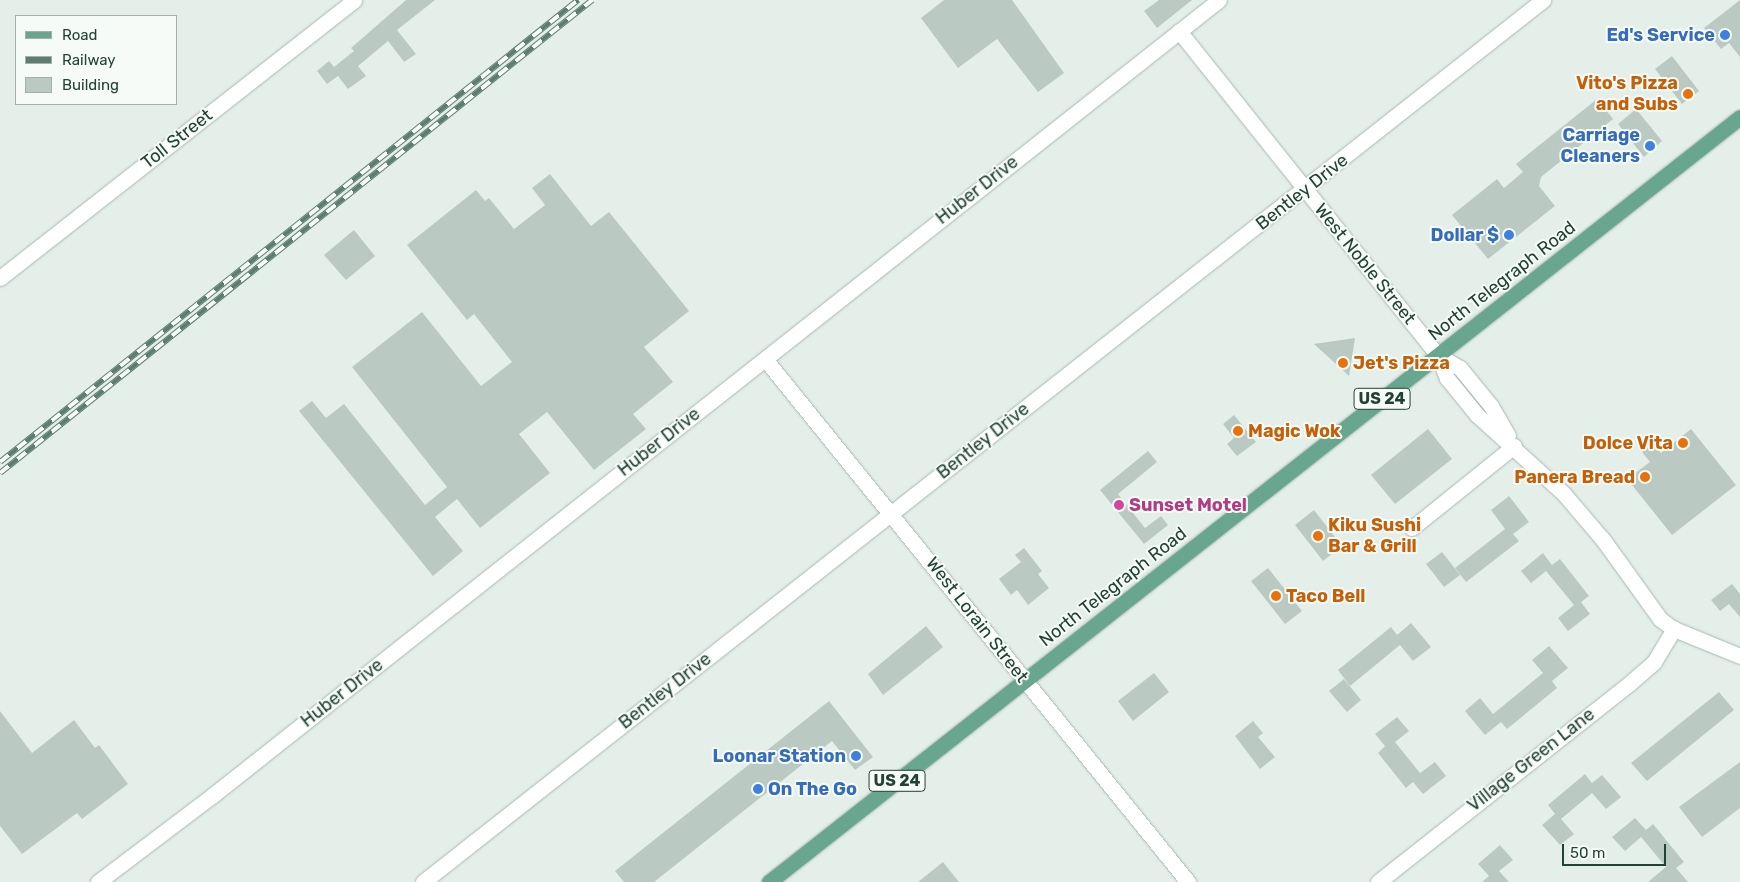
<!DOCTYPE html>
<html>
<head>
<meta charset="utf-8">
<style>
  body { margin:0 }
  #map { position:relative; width:1740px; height:882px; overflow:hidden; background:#e5efe9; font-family:Rubik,sans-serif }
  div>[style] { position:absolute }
  .building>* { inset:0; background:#bacac2 }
  .roads { filter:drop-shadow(0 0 1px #a7b8b0) drop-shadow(0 0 1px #a7b8b0) }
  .minor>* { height:15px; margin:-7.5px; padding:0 7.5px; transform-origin:7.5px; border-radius:7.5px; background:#fff }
  .major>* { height:15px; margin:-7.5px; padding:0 7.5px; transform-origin:7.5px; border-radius:7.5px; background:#68a690 }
  .rail>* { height:5.5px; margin-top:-2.75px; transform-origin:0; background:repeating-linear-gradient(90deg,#f6fbf8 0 11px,#5e7d71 0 22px); box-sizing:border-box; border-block:1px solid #5e7d71 }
  .dots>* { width:14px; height:14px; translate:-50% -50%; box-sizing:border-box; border:2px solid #f6fbf8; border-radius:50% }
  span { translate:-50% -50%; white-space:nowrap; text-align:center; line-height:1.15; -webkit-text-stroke:4px #f6fbf8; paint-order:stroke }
  .shield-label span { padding:1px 4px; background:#f6fbf8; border:1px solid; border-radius:4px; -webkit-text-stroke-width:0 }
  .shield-label { font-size:16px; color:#234236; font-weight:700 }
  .shop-label { font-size:18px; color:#366cbe; font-weight:700 }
  .right { translate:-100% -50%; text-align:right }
  .left { translate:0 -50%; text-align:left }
  .food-label { font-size:18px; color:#c56008; font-weight:700 }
  .street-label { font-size:18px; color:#234236 }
  .hotel-label { font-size:18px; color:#b23c85; font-weight:700 }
  .legend { position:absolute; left:15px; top:15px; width:162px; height:90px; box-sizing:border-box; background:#f6fbf8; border:1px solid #a2b1aa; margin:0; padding:6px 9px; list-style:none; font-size:15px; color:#234236 }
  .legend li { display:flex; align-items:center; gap:10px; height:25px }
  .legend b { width:25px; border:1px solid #a2b1aa }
  .scale { position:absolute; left:1562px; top:844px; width:104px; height:22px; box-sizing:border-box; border:2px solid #234236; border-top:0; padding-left:6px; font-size:15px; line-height:18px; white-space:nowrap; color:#234236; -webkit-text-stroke:4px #f6fbf8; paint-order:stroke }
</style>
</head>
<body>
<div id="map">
  <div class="building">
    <div style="clip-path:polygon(406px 0,435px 0,397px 30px,416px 54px,404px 62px,388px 41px,358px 66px,366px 76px,348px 89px,338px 76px,327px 84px,317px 71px,329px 61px,334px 67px,354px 51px,351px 48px)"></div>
    <div style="clip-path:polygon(944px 0,1012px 0,1064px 73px,1038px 92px,997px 39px,958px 68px,921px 18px)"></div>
    <div style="clip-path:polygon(1159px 0,1192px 0,1157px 28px,1144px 11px)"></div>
    <div style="clip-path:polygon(1740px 0,1740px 57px,1729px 43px,1721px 49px,1704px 28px)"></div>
    <div style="clip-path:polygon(1672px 56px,1699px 91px,1682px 104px,1655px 69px)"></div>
    <div style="clip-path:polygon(1597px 99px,1613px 119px,1541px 177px,1539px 186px,1555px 206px,1488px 259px,1452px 215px,1497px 179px,1504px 188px,1523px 172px,1516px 164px)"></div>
    <div style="clip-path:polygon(1636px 109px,1662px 141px,1644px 157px,1618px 124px)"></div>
    <div style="clip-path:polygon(550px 174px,591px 226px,609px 212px,689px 311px,644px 347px,673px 382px,633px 414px,646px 429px,594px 470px,547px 412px,519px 434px,550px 473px,480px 528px,457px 499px,435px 517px,463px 551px,433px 576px,299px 411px,312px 401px,326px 418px,344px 404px,425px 505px,447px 487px,352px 367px,422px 312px,481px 386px,512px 362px,474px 314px,467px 320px,407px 245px,476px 190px,485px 201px,489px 198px,514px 229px,545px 205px,532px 188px)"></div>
    <div style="clip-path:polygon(354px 230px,375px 256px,346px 280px,324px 255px)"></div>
    <div style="clip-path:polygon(1355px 338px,1349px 376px,1314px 344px)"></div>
    <div style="clip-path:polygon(1234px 415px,1256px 442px,1237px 456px,1227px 444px,1234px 438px,1223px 424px)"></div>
    <div style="clip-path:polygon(1428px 429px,1452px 459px,1395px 504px,1371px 475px)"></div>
    <div style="clip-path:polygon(1691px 429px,1736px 485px,1672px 535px,1632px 485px,1634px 483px,1630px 477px,1650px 462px,1642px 452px,1653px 443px,1661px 453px)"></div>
    <div style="clip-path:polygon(1148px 451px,1157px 462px,1118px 494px,1145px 528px,1161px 516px,1168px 525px,1144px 544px,1100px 490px)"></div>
    <div style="clip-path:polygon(1509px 496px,1529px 522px,1513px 534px,1519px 541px,1466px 582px,1455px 568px,1505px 529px,1491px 510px)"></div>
    <div style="clip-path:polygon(1314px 510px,1342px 546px,1323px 561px,1295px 525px)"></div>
    <div style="clip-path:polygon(1024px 548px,1042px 571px,1038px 574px,1049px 588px,1028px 605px,1017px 590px,1011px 595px,999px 579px,1021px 562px,1015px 555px)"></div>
    <div style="clip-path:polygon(1442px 552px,1460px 575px,1444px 587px,1426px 564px)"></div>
    <div style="clip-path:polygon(1543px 553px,1552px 565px,1560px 559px,1589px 596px,1581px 602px,1590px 614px,1568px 631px,1558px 618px,1574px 605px,1546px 571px,1531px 583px,1521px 571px)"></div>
    <div style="clip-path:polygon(1268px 568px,1302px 611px,1285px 624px,1251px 581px)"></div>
    <div style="clip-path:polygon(1732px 584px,1740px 594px,1740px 617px,1729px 604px,1720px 611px,1711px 600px)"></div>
    <div style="clip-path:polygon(1411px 623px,1431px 647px,1413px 661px,1400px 645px,1350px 686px,1338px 670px,1391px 627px,1397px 635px)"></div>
    <div style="clip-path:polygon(926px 626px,943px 647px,883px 695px,868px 674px)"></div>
    <div style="clip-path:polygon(1549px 646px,1568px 668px,1552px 681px,1557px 688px,1507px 729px,1501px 722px,1485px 735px,1465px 711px,1480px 698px,1493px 714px,1543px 673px,1532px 660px)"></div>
    <div style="clip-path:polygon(1154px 673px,1169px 692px,1133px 721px,1118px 701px)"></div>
    <div style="clip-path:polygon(1344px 679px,1361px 700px,1347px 712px,1329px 691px)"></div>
    <div style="clip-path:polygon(1719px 692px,1734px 710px,1647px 781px,1631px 763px)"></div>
    <div style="clip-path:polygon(829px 701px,873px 757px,855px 770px,832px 741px,654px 882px,624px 882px,615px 871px)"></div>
    <div style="clip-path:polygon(0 711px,32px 753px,74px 720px,95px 748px,99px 745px,128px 784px,82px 819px,77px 813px,22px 854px,0 826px)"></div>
    <div style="clip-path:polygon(1397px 717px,1409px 731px,1395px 742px,1420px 773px,1435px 762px,1446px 776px,1423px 794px,1413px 782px,1406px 788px,1378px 753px,1385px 746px,1375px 734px)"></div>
    <div style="clip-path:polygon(1253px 721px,1263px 733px,1258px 737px,1275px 757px,1260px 769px,1235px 736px)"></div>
    <div style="clip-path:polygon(1740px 762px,1740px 808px,1702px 837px,1679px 807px)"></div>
    <div style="clip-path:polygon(1585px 774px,1592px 783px,1602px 775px,1621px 797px,1606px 809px,1592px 793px,1561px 819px,1574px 834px,1560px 845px,1542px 825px,1555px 814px,1548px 805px)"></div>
    <div style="clip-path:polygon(1635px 818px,1646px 830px,1653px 824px,1684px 862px,1676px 868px,1688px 882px,1648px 882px,1666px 867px,1641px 837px,1625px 851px,1612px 837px)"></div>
    <div style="clip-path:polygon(1500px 845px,1513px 860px,1499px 871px,1509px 882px,1482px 882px,1489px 876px,1478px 864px)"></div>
    <div style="clip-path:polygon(943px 862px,959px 882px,918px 882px)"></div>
  </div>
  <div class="roads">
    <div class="minor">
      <div style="left:1179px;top:31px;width:415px;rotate:51.4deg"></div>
      <div style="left:1438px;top:355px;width:25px;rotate:69deg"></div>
      <div style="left:1447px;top:378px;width:48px;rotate:51deg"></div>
      <div style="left:1477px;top:415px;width:118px;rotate:42.2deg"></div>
      <div style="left:1564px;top:494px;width:62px;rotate:49.6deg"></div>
      <div style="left:1604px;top:541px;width:96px;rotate:54.3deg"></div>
      <div style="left:1660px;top:619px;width:17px;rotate:36deg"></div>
      <div style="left:1674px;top:629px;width:71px;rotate:22.2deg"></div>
      <div style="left:0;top:278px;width:450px;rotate:-38.1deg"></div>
      <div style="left:1438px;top:355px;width:26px;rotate:31deg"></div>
      <div style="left:1460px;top:368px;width:49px;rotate:50.8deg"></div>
      <div style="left:1491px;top:406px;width:34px;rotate:60deg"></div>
      <div style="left:765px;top:359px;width:673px;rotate:51.03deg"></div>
      <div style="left:1412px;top:528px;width:131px;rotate:-38.8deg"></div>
      <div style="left:98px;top:882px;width:144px;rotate:-37.1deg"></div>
      <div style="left:213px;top:795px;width:1282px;rotate:-38.32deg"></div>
      <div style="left:423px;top:882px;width:1426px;rotate:-38.22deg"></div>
      <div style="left:1378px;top:882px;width:321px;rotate:-38.3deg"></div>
      <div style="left:1630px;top:683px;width:32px;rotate:-41deg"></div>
      <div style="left:1654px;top:662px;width:39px;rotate:-59deg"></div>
    </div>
    <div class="major">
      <div style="left:769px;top:882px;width:1236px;rotate:-38.23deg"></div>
    </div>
  </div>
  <div class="rail">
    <div style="left:0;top:462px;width:740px;rotate:-38.64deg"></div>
    <div style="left:0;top:473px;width:758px;rotate:-38.62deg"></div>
  </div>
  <div class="dots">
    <div style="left:1725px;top:35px;background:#3f7fe0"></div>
    <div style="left:1688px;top:94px;background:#e8710a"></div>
    <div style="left:1650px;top:146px;background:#3f7fe0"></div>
    <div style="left:1509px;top:235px;background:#3f7fe0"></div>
    <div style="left:1343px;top:363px;background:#e8710a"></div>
    <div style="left:1238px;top:431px;background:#e8710a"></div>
    <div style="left:1683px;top:443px;background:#e8710a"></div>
    <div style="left:1645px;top:477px;background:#e8710a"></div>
    <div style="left:1119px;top:505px;background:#d1479c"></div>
    <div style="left:1318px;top:536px;background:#e8710a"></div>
    <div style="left:1276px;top:596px;background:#e8710a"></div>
    <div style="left:856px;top:756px;background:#3f7fe0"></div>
    <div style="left:758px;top:789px;background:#3f7fe0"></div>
  </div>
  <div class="shield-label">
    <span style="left:1382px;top:399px">US 24</span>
    <span style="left:897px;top:781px">US 24</span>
  </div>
  <div class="shop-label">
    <span class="right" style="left:1715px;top:35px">Ed's Service</span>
    <span class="right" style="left:1640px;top:146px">Carriage<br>Cleaners</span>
    <span class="right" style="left:1499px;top:235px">Dollar $</span>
    <span class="right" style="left:846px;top:756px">Loonar Station</span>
    <span class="left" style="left:768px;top:789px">On The Go</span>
  </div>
  <div class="food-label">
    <span class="right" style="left:1678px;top:94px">Vito's Pizza<br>and Subs</span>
    <span class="left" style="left:1353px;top:363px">Jet's Pizza</span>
    <span class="left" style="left:1248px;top:431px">Magic Wok</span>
    <span class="right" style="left:1673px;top:443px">Dolce Vita</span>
    <span class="right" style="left:1635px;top:477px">Panera Bread</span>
    <span class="left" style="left:1328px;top:536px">Kiku Sushi<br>Bar &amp; Grill</span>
    <span class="left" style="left:1286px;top:596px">Taco Bell</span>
  </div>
  <div class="street-label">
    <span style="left:177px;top:139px;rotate:-38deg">Toll Street</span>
    <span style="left:977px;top:190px;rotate:-38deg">Huber Drive</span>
    <span style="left:1302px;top:192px;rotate:-38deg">Bentley Drive</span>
    <span style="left:1365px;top:264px;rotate:51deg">West Noble Street</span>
    <span style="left:1502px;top:281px;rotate:-38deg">North Telegraph Road</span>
    <span style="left:983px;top:441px;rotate:-38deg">Bentley Drive</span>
    <span style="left:659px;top:442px;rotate:-38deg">Huber Drive</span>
    <span style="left:1113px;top:587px;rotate:-38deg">North Telegraph Road</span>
    <span style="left:977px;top:620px;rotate:52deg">West Lorain Street</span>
    <span style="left:665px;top:691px;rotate:-38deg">Bentley Drive</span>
    <span style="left:342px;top:693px;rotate:-38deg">Huber Drive</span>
    <span style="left:1531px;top:760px;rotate:-38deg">Village Green Lane</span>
  </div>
  <div class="hotel-label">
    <span class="left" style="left:1129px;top:505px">Sunset Motel</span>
  </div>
  <ul class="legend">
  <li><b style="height:6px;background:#68a690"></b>Road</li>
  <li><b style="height:6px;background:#5e7d71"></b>Railway</li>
  <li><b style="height:14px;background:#bacac2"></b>Building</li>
  </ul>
  <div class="scale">50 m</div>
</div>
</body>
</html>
